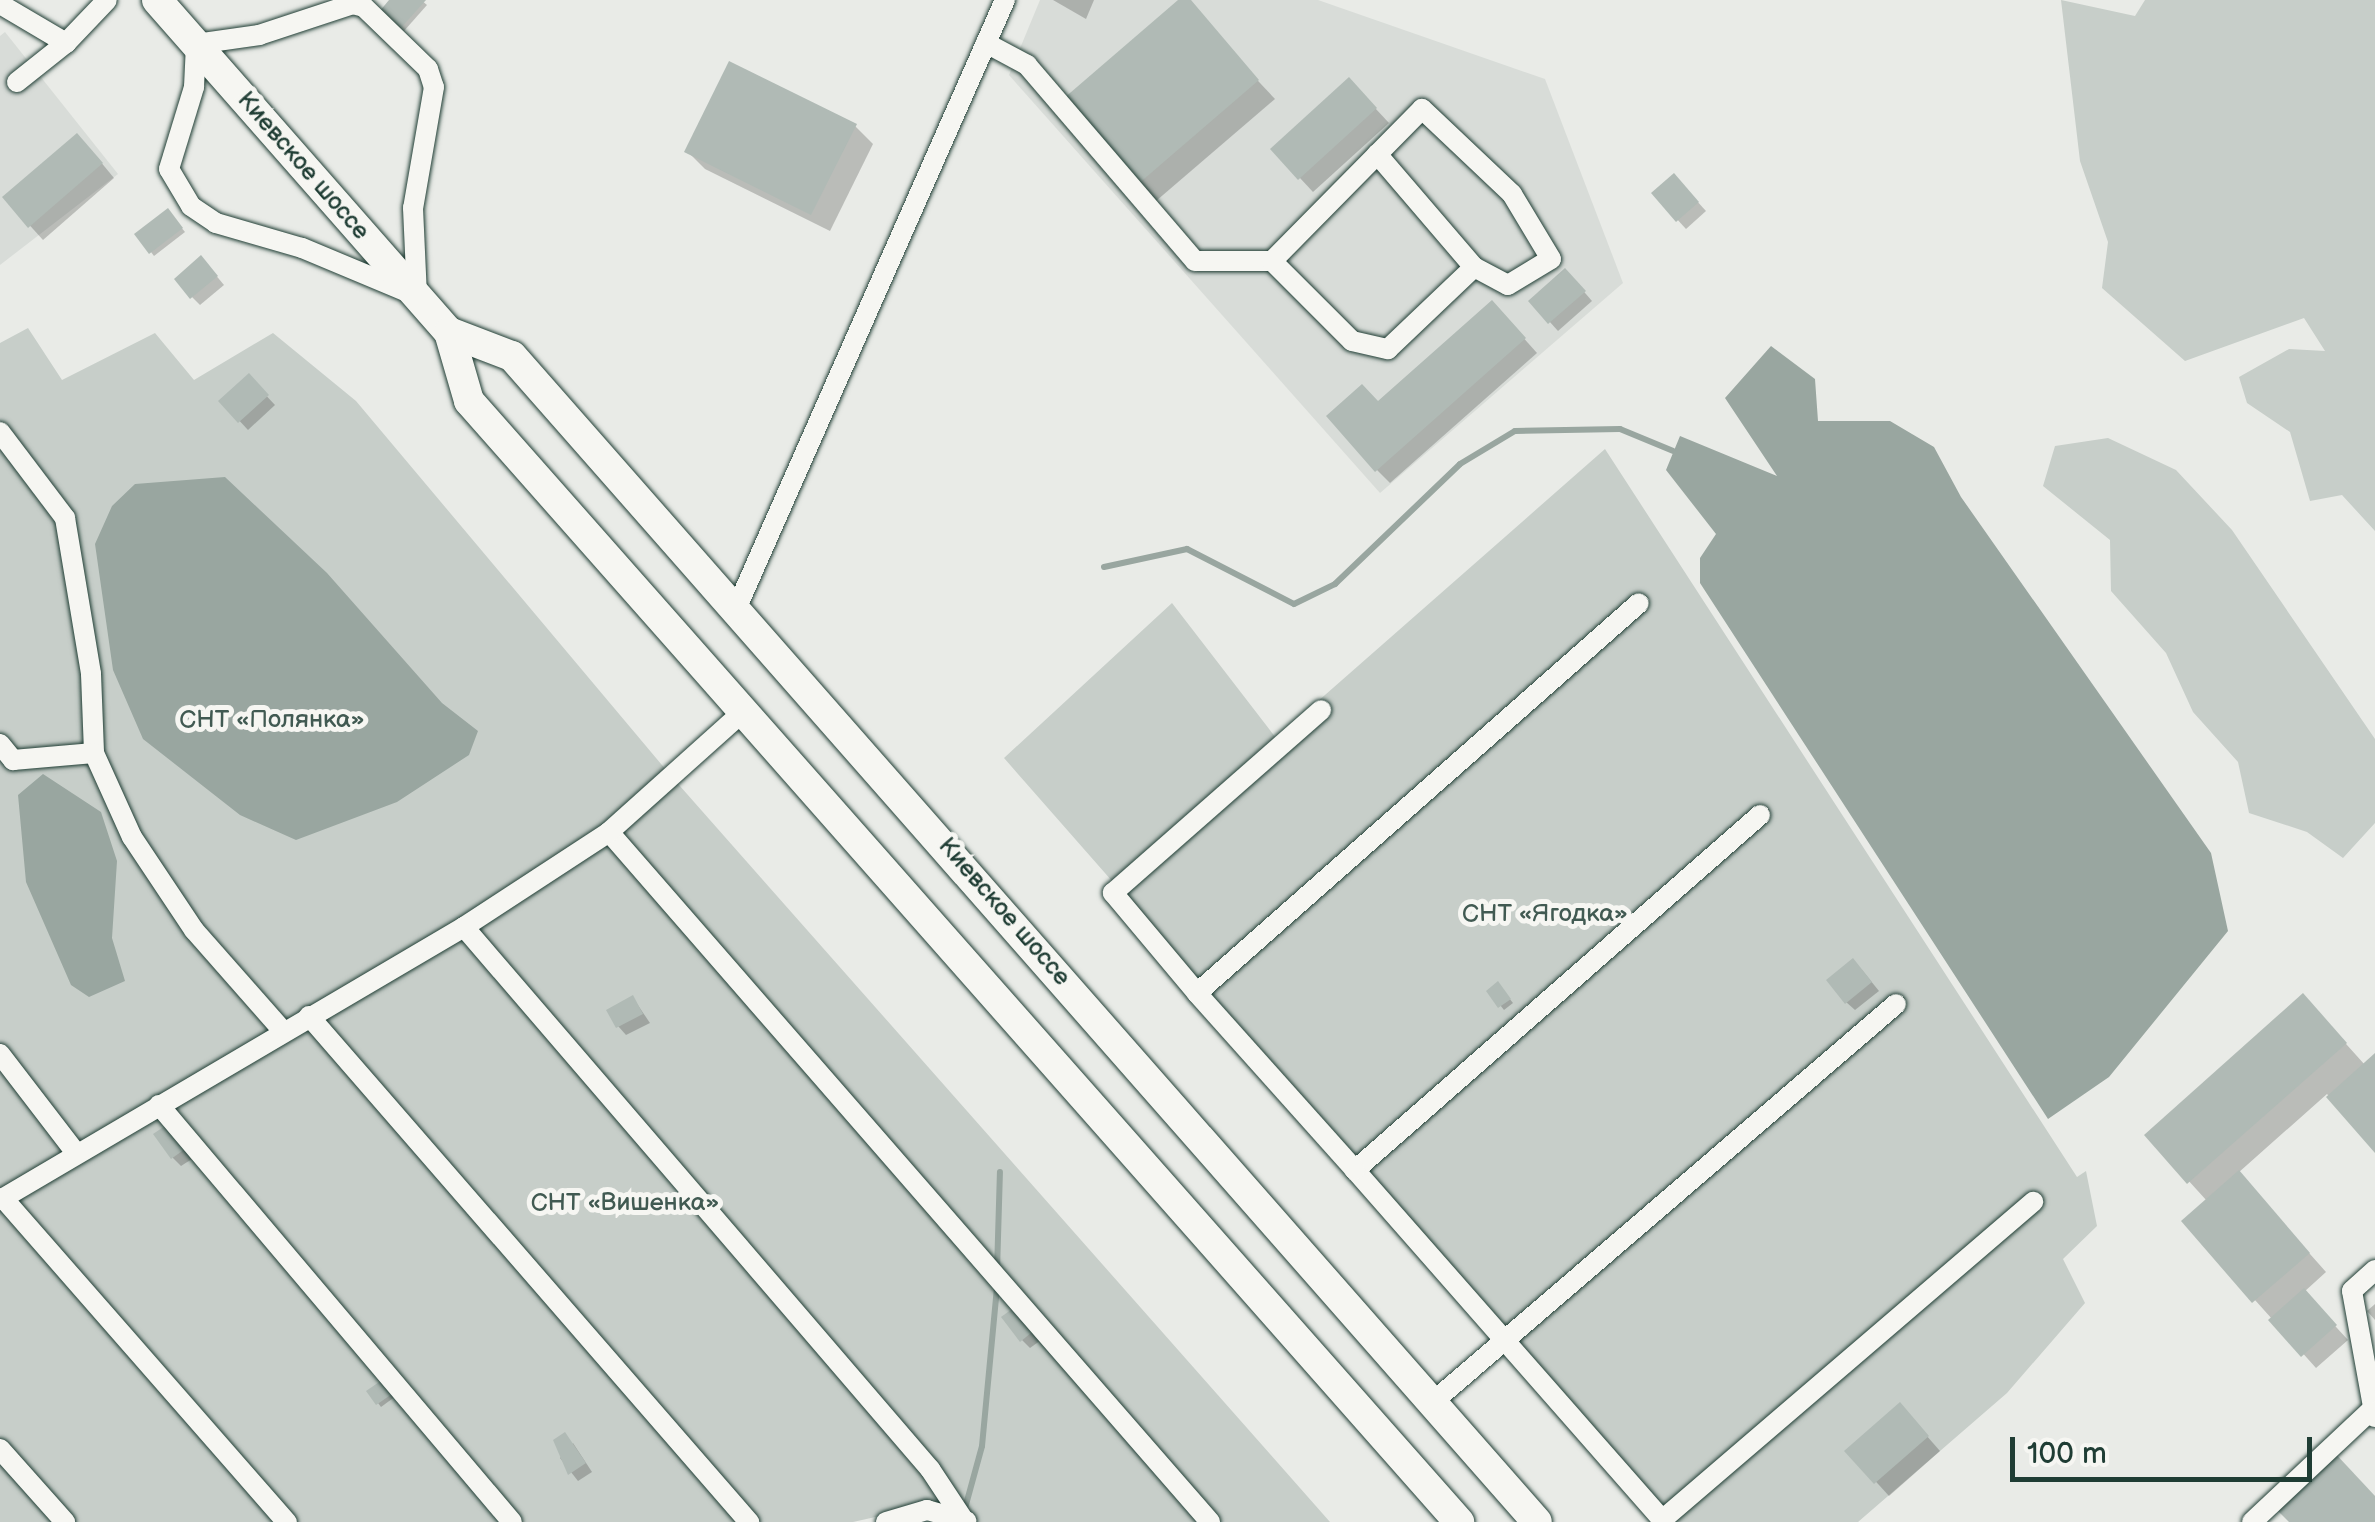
<!DOCTYPE html>
<html>
<head>
<meta charset="utf-8">
<style>
  body { margin:0 }
  #map { position:relative; width:2375px; height:1522px; overflow:hidden; background:#e9ebe7; font-family:"Balsamiq Sans",sans-serif }
  div>[style] { position:absolute }
  .built>* { inset:0; background:#d8dcd8 }
  .green>* { inset:0; background:#c7cec9 }
  .water>* { inset:0; background:#99a6a0 }
  .shadow>* { inset:0; background:#0003 }
  .stream>* { height:6px; margin:-3px; padding:0 3px; transform-origin:3px; border-radius:3px; background:#99a6a0 }
  .building>* { inset:0; background:#b0bab5 }
  .roads { filter:drop-shadow(0 0 2px #1f3d34) drop-shadow(0 0 2px #1f3d34) }
  .minor>* { height:20px; margin:-10px; padding:0 10px; transform-origin:10px; border-radius:10px; background:#f6f6f2 }
  .highway>* { height:30px; margin:-15px; padding:0 15px; transform-origin:15px; border-radius:15px; background:#f6f6f2 }
  span { translate:-50% -50%; white-space:nowrap; text-align:center; line-height:1.15; -webkit-text-stroke:10px #f6f6f2; paint-order:stroke }
  .street-label { font-size:25px; color:#1f3d34 }
  .park-label { font-size:25px; color:#415a52 }
  .scale { position:absolute; left:2010px; top:1437px; width:302px; height:45px; box-sizing:border-box; border:5px solid #1f3d34; border-top:0; padding-left:12px; font-size:30px; line-height:35px; white-space:nowrap; color:#1f3d34; -webkit-text-stroke:8px #f6f6f2; paint-order:stroke }
</style>
</head>
<body>
<div id="map">
  <div class="built">
    <div style="clip-path:polygon(1040px 0,1318px 0,1545px 79px,1623px 283px,1380px 493px,1009px 75px)"></div>
    <div style="clip-path:polygon(5px 32px,118px 174px,0 265px,0 36px)"></div>
  </div>
  <div class="green">
    <div style="clip-path:polygon(2061px 0,2135px 16px,2145px 0,2375px 0,2375px 531px,2342px 495px,2310px 501px,2290px 432px,2247px 403px,2239px 377px,2289px 349px,2325px 351px,2304px 318px,2185px 361px,2102px 288px,2108px 242px,2080px 161px)"></div>
    <div style="clip-path:polygon(28px 328px,62px 380px,155px 333px,194px 380px,273px 333px,356px 401px,672px 777px,1330px 1522px,962px 1522px,929px 1505px,853px 1522px,0 1522px,0 343px)"></div>
    <div style="clip-path:polygon(2108px 438px,2176px 470px,2232px 530px,2375px 739px,2375px 823px,2343px 858px,2307px 832px,2249px 813px,2238px 762px,2193px 712px,2166px 653px,2111px 591px,2110px 540px,2043px 486px,2055px 446px)"></div>
    <div style="clip-path:polygon(1605px 449px,2077px 1177px,2086px 1171px,2097px 1226px,2063px 1259px,2085px 1303px,2007px 1393px,1858px 1522px,1675px 1522px,1004px 758px,1172px 603px,1276px 738px)"></div>
  </div>
  <div class="water">
    <div style="clip-path:polygon(1771px 346px,1815px 379px,1818px 421px,1890px 421px,1934px 447px,1961px 497px,2211px 853px,2228px 931px,2109px 1077px,2048px 1119px,1700px 583px,1700px 558px,1716px 534px,1666px 470px,1680px 436px,1777px 476px,1725px 398px)"></div>
    <div style="clip-path:polygon(225px 477px,327px 573px,442px 703px,478px 731px,469px 755px,397px 802px,296px 840px,240px 815px,143px 739px,113px 670px,95px 544px,112px 506px,135px 484px)"></div>
    <div style="clip-path:polygon(43px 774px,101px 812px,117px 861px,112px 938px,125px 981px,89px 997px,71px 985px,26px 882px,18px 795px)"></div>
  </div>
  <div class="shadow">
    <div style="clip-path:polygon(393px 0,421px 0,427px 5px,404px 31px,382px 12px)"></div>
    <div style="clip-path:polygon(1053px 0,1094px 0,1086px 19px)"></div>
    <div style="clip-path:polygon(1182px 0,1275px 99px,1156px 201px,1138px 183px)"></div>
    <div style="clip-path:polygon(1362px 94px,1389px 123px,1313px 192px,1273px 149px)"></div>
    <div style="clip-path:polygon(855px 126px,873px 144px,830px 231px,705px 169px,687px 151px)"></div>
    <div style="clip-path:polygon(90px 149px,114px 178px,43px 240px,5px 198px)"></div>
    <div style="clip-path:polygon(1674px 176px,1706px 211px,1686px 229px,1654px 194px)"></div>
    <div style="clip-path:polygon(171px 215px,185px 232px,154px 256px,151px 252px)"></div>
    <div style="clip-path:polygon(209px 267px,224px 285px,200px 305px,192px 297px)"></div>
    <div style="clip-path:polygon(1573px 279px,1592px 301px,1558px 331px,1531px 301px)"></div>
    <div style="clip-path:polygon(1505px 317px,1537px 353px,1390px 483px,1377px 470px,1378px 404px)"></div>
    <div style="clip-path:polygon(249px 377px,275px 405px,248px 430px,222px 402px)"></div>
    <div style="clip-path:polygon(1862px 970px,1879px 991px,1855px 1010px,1846px 1002px)"></div>
    <div style="clip-path:polygon(1501px 988px,1513px 1003px,1504px 1010px,1489px 991px)"></div>
    <div style="clip-path:polygon(633px 998px,650px 1023px,626px 1035px,618px 1026px)"></div>
    <div style="clip-path:polygon(2320px 1015px,2365px 1065px,2375px 1057px,2375px 1149px,2327px 1094px,2238px 1173px,2326px 1272px,2304px 1292px,2348px 1340px,2316px 1368px,2184px 1221px,2207px 1201px,2147px 1135px)"></div>
    <div style="clip-path:polygon(167px 1127px,192px 1159px,181px 1166px,173px 1158px)"></div>
    <div style="clip-path:polygon(2375px 1304px,2375px 1320px,2367px 1311px)"></div>
    <div style="clip-path:polygon(1027px 1315px,1044px 1338px,1030px 1348px,1022px 1340px)"></div>
    <div style="clip-path:polygon(389px 1385px,396px 1396px,381px 1407px,378px 1403px)"></div>
    <div style="clip-path:polygon(1912px 1419px,1940px 1451px,1889px 1496px,1848px 1451px)"></div>
    <div style="clip-path:polygon(573px 1443px,592px 1472px,578px 1481px,560px 1458px)"></div>
  </div>
  <div class="stream">
    <div style="left:1104px;top:567px;width:85px;rotate:-12.2deg"></div>
    <div style="left:1187px;top:549px;width:120px;rotate:27.2deg"></div>
    <div style="left:1294px;top:604px;width:46px;rotate:-26deg"></div>
    <div style="left:1335px;top:584px;width:173px;rotate:-43.8deg"></div>
    <div style="left:1460px;top:464px;width:64px;rotate:-31deg"></div>
    <div style="left:1515px;top:431px;width:105px;rotate:-1.1deg"></div>
    <div style="left:1620px;top:429px;width:57px;rotate:22.5deg"></div>
    <div style="left:997px;top:1271px;width:99px;rotate:-88.3deg"></div>
    <div style="left:964px;top:1512px;width:68px;rotate:-74.7deg"></div>
    <div style="left:982px;top:1446px;width:159px;rotate:-84.6deg"></div>
  </div>
  <div class="building">
    <div style="clip-path:polygon(389px 0,426px 0,399px 30px,379px 12px)"></div>
    <div style="clip-path:polygon(1178px 0,1191px 0,1259px 80px,1137px 185px,1063px 99px)"></div>
    <div style="clip-path:polygon(729px 61px,857px 124px,811px 215px,684px 152px)"></div>
    <div style="clip-path:polygon(1349px 77px,1377px 108px,1298px 180px,1270px 149px)"></div>
    <div style="clip-path:polygon(77px 133px,103px 163px,28px 228px,2px 197px)"></div>
    <div style="clip-path:polygon(1674px 173px,1699px 202px,1676px 222px,1651px 193px)"></div>
    <div style="clip-path:polygon(168px 208px,183px 228px,149px 254px,134px 234px)"></div>
    <div style="clip-path:polygon(201px 255px,218px 276px,190px 299px,174px 279px)"></div>
    <div style="clip-path:polygon(1565px 268px,1586px 291px,1548px 324px,1528px 301px)"></div>
    <div style="clip-path:polygon(1492px 300px,1526px 338px,1375px 472px,1326px 416px,1362px 384px,1378px 401px)"></div>
    <div style="clip-path:polygon(249px 373px,269px 395px,238px 423px,218px 401px)"></div>
    <div style="clip-path:polygon(1853px 958px,1872px 982px,1845px 1004px,1826px 980px)"></div>
    <div style="clip-path:polygon(1498px 981px,1511px 999px,1498px 1008px,1486px 991px)"></div>
    <div style="clip-path:polygon(2303px 993px,2347px 1043px,2187px 1184px,2144px 1135px)"></div>
    <div style="clip-path:polygon(633px 995px,643px 1014px,616px 1028px,606px 1010px)"></div>
    <div style="clip-path:polygon(2375px 1053px,2375px 1153px,2326px 1097px)"></div>
    <div style="clip-path:polygon(168px 1124px,185px 1149px,171px 1159px,153px 1134px)"></div>
    <div style="clip-path:polygon(2239px 1170px,2310px 1253px,2252px 1303px,2181px 1221px)"></div>
    <div style="clip-path:polygon(2304px 1288px,2337px 1325px,2301px 1357px,2268px 1320px)"></div>
    <div style="clip-path:polygon(1019px 1304px,1037px 1328px,1020px 1342px,1001px 1317px)"></div>
    <div style="clip-path:polygon(385px 1378px,395px 1392px,376px 1405px,366px 1391px)"></div>
    <div style="clip-path:polygon(1900px 1402px,1929px 1436px,1874px 1484px,1844px 1451px)"></div>
    <div style="clip-path:polygon(565px 1432px,586px 1463px,568px 1475px,553px 1440px)"></div>
    <div style="clip-path:polygon(2333px 1451px,2375px 1496px,2375px 1522px,2289px 1522px,2274px 1507px)"></div>
  </div>
  <div class="roads">
    <div class="minor">
      <div style="left:0;top:4px;width:77px;rotate:30.6deg"></div>
      <div style="left:66px;top:43px;width:59px;rotate:-46.4deg"></div>
      <div style="left:353px;top:4px;width:11px;rotate:15deg"></div>
      <div style="left:364px;top:7px;width:89px;rotate:44.1deg"></div>
      <div style="left:428px;top:69px;width:19px;rotate:72deg"></div>
      <div style="left:434px;top:87px;width:123px;rotate:99.8deg"></div>
      <div style="left:413px;top:208px;width:88px;rotate:87.4deg"></div>
      <div style="left:417px;top:296px;width:125px;rotate:-157.3deg"></div>
      <div style="left:302px;top:248px;width:90px;rotate:-163.8deg"></div>
      <div style="left:216px;top:223px;width:30px;rotate:-146deg"></div>
      <div style="left:191px;top:206px;width:43px;rotate:-120.7deg"></div>
      <div style="left:169px;top:169px;width:86px;rotate:-73deg"></div>
      <div style="left:194px;top:87px;width:43px;rotate:-87.3deg"></div>
      <div style="left:196px;top:44px;width:64px;rotate:-8.1deg"></div>
      <div style="left:259px;top:35px;width:99px;rotate:-18.3deg"></div>
      <div style="left:986px;top:43px;width:47px;rotate:28.2deg"></div>
      <div style="left:1027px;top:65px;width:258px;rotate:49.4deg"></div>
      <div style="left:1195px;top:261px;width:77px"></div>
      <div style="left:1272px;top:261px;width:113px;rotate:45deg"></div>
      <div style="left:1352px;top:341px;width:37px;rotate:13deg"></div>
      <div style="left:1388px;top:349px;width:119px;rotate:-43.6deg"></div>
      <div style="left:1474px;top:267px;width:38px;rotate:28deg"></div>
      <div style="left:1508px;top:285px;width:50px;rotate:-31.2deg"></div>
      <div style="left:1551px;top:259px;width:76px;rotate:-121deg"></div>
      <div style="left:1512px;top:194px;width:124px;rotate:-136.6deg"></div>
      <div style="left:1422px;top:109px;width:214px;rotate:134.6deg"></div>
      <div style="left:17px;top:82px;width:63px;rotate:-38.5deg"></div>
      <div style="left:1377px;top:154px;width:149px;rotate:49.4deg"></div>
      <div style="left:0;top:432px;width:108px;rotate:52.9deg"></div>
      <div style="left:65px;top:518px;width:158px;rotate:80.5deg"></div>
      <div style="left:91px;top:674px;width:79px;rotate:87.8deg"></div>
      <div style="left:94px;top:753px;width:92px;rotate:65.7deg"></div>
      <div style="left:132px;top:837px;width:112px;rotate:56.3deg"></div>
      <div style="left:194px;top:930px;width:135px;rotate:48.6deg"></div>
      <div style="left:737px;top:607px;width:664px;rotate:-66.18deg"></div>
      <div style="left:0;top:744px;width:21px;rotate:51deg"></div>
      <div style="left:13px;top:760px;width:81px;rotate:-4.9deg"></div>
      <div style="left:1760px;top:815px;width:539px;rotate:138.76deg"></div>
      <div style="left:1355px;top:1170px;width:466px;rotate:48.7deg"></div>
      <div style="left:1662px;top:1520px;width:489px;rotate:-40.6deg"></div>
      <div style="left:609px;top:832px;width:915px;rotate:48.94deg"></div>
      <div style="left:464px;top:927px;width:715px;rotate:49.31deg"></div>
      <div style="left:930px;top:1469px;width:60px;rotate:56.6deg"></div>
      <div style="left:1197px;top:993px;width:131px;rotate:-130deg"></div>
      <div style="left:1113px;top:893px;width:277px;rotate:-41.3deg"></div>
      <div style="left:309px;top:1016px;width:671px;rotate:48.99deg"></div>
      <div style="left:0;top:1054px;width:125px;rotate:52.5deg"></div>
      <div style="left:159px;top:1105px;width:546px;rotate:49.75deg"></div>
      <div style="left:1355px;top:1170px;width:237px;rotate:-131.8deg"></div>
      <div style="left:1197px;top:993px;width:589px;rotate:-41.42deg"></div>
      <div style="left:3px;top:1198px;width:431px;rotate:48.8deg"></div>
      <div style="left:0;top:1200px;width:538px;rotate:-30.47deg"></div>
      <div style="left:464px;top:927px;width:173px;rotate:-33.2deg"></div>
      <div style="left:609px;top:832px;width:181px;rotate:-41.9deg"></div>
      <div style="left:2375px;top:1270px;width:31px;rotate:138deg"></div>
      <div style="left:2352px;top:1291px;width:128px;rotate:79.7deg"></div>
      <div style="left:1434px;top:1401px;width:609px;rotate:-40.67deg"></div>
      <div style="left:0;top:1449px;width:98px;rotate:48.3deg"></div>
      <div style="left:886px;top:1522px;width:43px;rotate:-16.3deg"></div>
      <div style="left:927px;top:1510px;width:41px;rotate:15.8deg"></div>
      <div style="left:2252px;top:1522px;width:162px;rotate:-43.2deg"></div>
    </div>
    <div class="highway">
      <div style="left:157px;top:0;width:442px;rotate:48.7deg"></div>
      <div style="left:449px;top:332px;width:72px;rotate:73.8deg"></div>
      <div style="left:469px;top:401px;width:1496px;rotate:48.55deg"></div>
      <div style="left:449px;top:332px;width:67px;rotate:20.9deg"></div>
      <div style="left:512px;top:356px;width:1552px;rotate:48.68deg"></div>
    </div>
  </div>
  <div class="street-label">
    <span style="left:303px;top:166px;rotate:49deg">Киевское шоссе</span>
    <span style="left:1004px;top:912px;rotate:49deg">Киевское шоссе</span>
  </div>
  <div class="park-label">
    <span style="left:272px;top:720px">СНТ «Полянка»</span>
    <span style="left:1545px;top:914px">СНТ «Ягодка»</span>
    <span style="left:625px;top:1203px">СНТ «Вишенка»</span>
  </div>
  <div class="scale">100 m</div>
</div>
</body>
</html>
